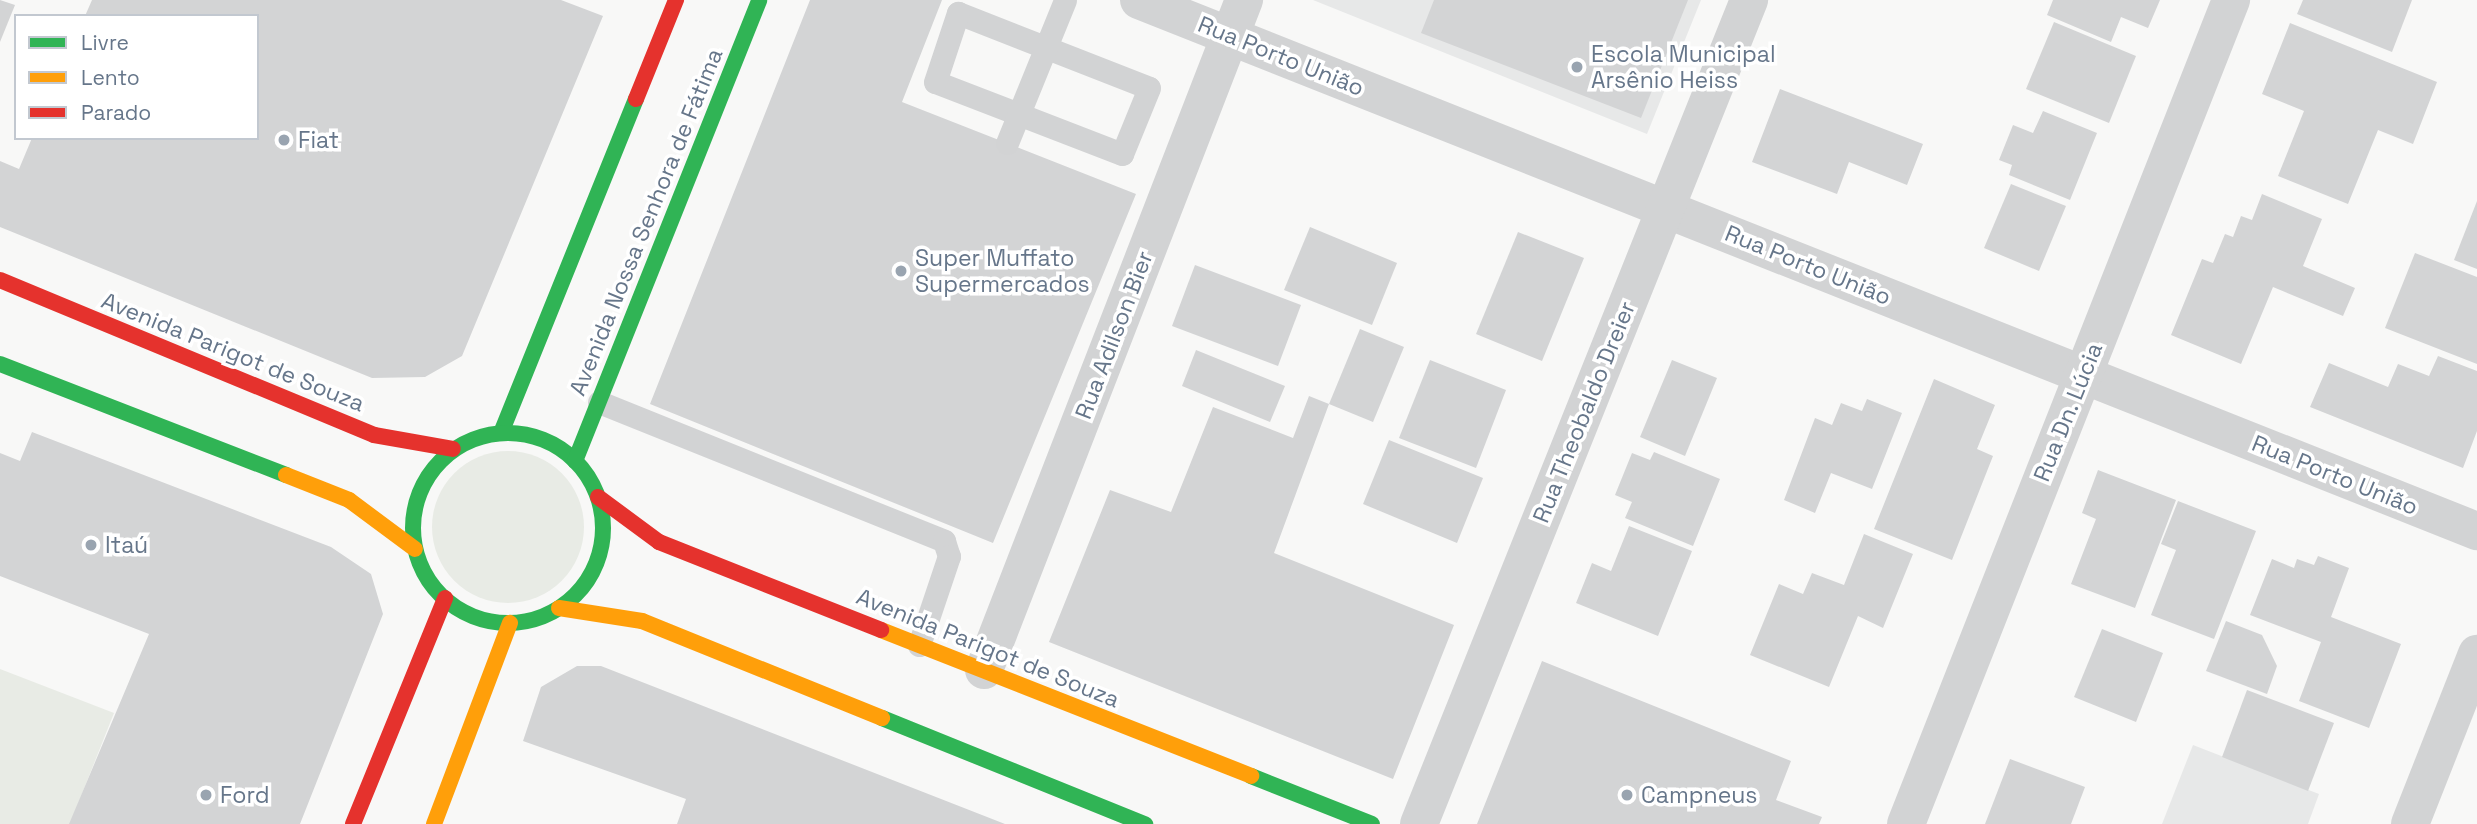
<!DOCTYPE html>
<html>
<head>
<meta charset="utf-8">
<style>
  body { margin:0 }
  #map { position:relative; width:2477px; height:824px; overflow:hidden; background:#f8f8f7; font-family:"Space Grotesk",sans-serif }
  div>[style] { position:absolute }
  .built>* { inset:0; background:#e7e8e8 }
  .green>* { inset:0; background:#e8ebe5 }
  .round { border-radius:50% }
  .building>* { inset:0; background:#d3d4d5 }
  .lane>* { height:23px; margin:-11.5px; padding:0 11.5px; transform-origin:11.5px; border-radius:11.5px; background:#d2d3d4 }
  .street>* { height:38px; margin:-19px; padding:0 19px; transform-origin:19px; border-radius:19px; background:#d2d3d4 }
  .fast>* { height:16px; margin:-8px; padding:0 8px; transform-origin:8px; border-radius:8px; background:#30b455 }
  .fast>.ring { margin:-8px; padding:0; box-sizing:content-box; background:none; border:16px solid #30b455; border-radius:50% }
  .slow>* { height:16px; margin:-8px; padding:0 8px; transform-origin:8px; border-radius:8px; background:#ff9f0a }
  .jam>* { height:16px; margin:-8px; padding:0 8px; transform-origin:8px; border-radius:8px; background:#e5322d }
  .dots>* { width:19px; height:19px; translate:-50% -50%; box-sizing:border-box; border:4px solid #fff; border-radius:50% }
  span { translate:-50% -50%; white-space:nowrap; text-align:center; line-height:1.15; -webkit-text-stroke:7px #fff; paint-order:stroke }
  .poi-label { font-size:23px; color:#66768a }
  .left { translate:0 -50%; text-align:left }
  .street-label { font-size:23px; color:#66768a }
  .legend { position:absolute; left:14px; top:14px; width:245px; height:126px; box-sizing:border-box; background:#fff; border:2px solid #c2c8d0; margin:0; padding:9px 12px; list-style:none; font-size:21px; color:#66768a }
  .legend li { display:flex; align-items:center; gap:14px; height:35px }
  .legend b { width:35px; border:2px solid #c2c8d0 }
</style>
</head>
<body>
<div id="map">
  <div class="built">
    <div style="clip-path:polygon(1313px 0,1701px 0,1647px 134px)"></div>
    <div style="clip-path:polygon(2193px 745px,2319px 794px,2308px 824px,2162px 824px)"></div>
  </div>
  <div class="green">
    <div class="round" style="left:432px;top:451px;width:152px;height:152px"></div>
    <div style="clip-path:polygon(0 669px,114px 713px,70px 824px,0 824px)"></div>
  </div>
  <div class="building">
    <div style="clip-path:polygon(0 0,15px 5px,0 42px)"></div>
    <div style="clip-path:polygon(92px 0,561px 0,603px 16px,462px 356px,425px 377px,372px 378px,0 227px,0 161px,19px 169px,32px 138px,257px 138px,257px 16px,85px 16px)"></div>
    <div style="clip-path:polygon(810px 0,942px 0,902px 102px,1136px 194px,993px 543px,650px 404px)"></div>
    <div style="clip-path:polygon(1434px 0,1688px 0,1641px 118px,1421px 33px)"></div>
    <div style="clip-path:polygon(2053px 0,2160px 0,2148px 28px,2121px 17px,2111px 42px,2047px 15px)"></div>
    <div style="clip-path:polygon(2303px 0,2412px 0,2392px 52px,2297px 14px)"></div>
    <div style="clip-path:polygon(2054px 22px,2136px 56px,2109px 123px,2026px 89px)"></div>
    <div style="clip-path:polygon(2290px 23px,2437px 82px,2413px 144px,2378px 130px,2348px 204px,2278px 176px,2304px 111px,2262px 94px)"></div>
    <div style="clip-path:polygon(1780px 89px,1923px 144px,1907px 185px,1849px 162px,1837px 194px,1752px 162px)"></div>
    <div style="clip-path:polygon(2043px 111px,2097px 133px,2070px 200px,2009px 175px,2012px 165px,1999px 160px,2013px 125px,2033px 133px)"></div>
    <div style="clip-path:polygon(2011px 184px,2066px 206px,2039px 271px,1984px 248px)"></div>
    <div style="clip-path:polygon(2262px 194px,2322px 219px,2303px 266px,2355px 288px,2343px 316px,2273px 287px,2241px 364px,2171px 335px,2202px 259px,2213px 263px,2225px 234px,2233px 237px,2241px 216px,2252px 220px)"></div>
    <div style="clip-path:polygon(2477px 201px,2477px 269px,2454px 260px)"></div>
    <div style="clip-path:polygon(1310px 227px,1397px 263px,1372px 325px,1284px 290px)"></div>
    <div style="clip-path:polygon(1518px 232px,1584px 258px,1542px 361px,1476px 334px)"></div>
    <div style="clip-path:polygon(2415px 253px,2477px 277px,2477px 364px,2385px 328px)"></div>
    <div style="clip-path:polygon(1195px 265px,1301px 305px,1278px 366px,1172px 326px)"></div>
    <div style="clip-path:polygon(1360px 329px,1404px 347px,1373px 422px,1329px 404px)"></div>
    <div style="clip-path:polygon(1196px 350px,1285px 386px,1270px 422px,1182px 386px)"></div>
    <div style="clip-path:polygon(2438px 356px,2477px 371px,2477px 431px,2463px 468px,2310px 407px,2329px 363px,2388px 387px,2398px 364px,2429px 376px)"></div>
    <div style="clip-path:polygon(1430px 360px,1506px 390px,1476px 468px,1399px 438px)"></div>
    <div style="clip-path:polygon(1672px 360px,1717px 378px,1685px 456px,1640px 437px)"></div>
    <div style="clip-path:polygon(1934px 379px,1995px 405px,1977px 449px,1993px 456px,1952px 560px,1874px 529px)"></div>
    <div style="clip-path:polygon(1309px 396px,1329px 404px,1274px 553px,1454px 625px,1393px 779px,1049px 642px,1110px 490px,1171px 512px,1213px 407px,1293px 438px)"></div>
    <div style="clip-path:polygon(1867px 399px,1902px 413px,1872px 489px,1831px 473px,1815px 513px,1784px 500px,1815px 418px,1832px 425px,1841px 403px,1862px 411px)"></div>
    <div style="clip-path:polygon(32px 432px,331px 547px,371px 574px,383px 614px,300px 824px,69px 824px,149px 634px,0 576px,0 453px,20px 461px)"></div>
    <div style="clip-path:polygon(1389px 440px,1483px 478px,1457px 543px,1363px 504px)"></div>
    <div style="clip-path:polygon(1654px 452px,1720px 479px,1693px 546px,1625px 518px,1632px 502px,1615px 495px,1632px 453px,1650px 460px)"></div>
    <div style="clip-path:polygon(2098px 470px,2176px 500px,2135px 608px,2071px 584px,2096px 519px,2082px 513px)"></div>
    <div style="clip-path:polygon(2178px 501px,2256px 531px,2214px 639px,2151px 615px,2176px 550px,2161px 544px)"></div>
    <div style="clip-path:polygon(1629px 526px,1692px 551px,1658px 636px,1576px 603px,1592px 563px,1611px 571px)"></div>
    <div style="clip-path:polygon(1864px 534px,1913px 554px,1883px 628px,1858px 616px,1829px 687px,1750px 655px,1779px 584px,1803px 594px,1812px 573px,1844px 585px)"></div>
    <div style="clip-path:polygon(2318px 556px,2349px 568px,2331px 617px,2401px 644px,2369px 728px,2299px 701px,2321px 642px,2250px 615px,2272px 559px,2294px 568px,2297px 559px,2314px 565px)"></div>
    <div style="clip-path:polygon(2226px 621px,2262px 635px,2277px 666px,2267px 694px,2206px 671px)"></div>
    <div style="clip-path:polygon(2102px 629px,2163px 653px,2136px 722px,2074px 697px)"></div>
    <div style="clip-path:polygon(1542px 661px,1791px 761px,1776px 800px,1822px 817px,1819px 824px,1477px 824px)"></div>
    <div style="clip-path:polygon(577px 666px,601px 666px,1005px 824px,677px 824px,686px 799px,523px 741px,541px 687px)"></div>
    <div style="clip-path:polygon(2247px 690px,2334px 723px,2308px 791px,2222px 757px)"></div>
    <div style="clip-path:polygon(2010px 759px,2085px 787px,2071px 824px,1985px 824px)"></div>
  </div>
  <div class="lane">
    <div style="left:958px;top:13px;width:205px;rotate:21.4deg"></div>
    <div style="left:1149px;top:88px;width:71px;rotate:112.2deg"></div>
    <div style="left:1122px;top:154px;width:200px;rotate:-158.9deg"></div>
    <div style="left:935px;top:82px;width:73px;rotate:-71.6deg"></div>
    <div style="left:1007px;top:143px;width:154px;rotate:-67.9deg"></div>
    <div style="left:599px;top:402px;width:372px;rotate:21.9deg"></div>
    <div style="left:944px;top:541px;width:16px;rotate:72deg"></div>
    <div style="left:949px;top:556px;width:94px;rotate:108.6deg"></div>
  </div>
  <div class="street">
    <div style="left:1139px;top:0;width:1440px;rotate:21.65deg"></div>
    <div style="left:984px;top:670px;width:719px;rotate:-68.79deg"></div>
    <div style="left:1419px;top:824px;width:888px;rotate:-68.17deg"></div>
    <div style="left:1906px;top:824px;width:886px;rotate:-68.47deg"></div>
    <div style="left:2410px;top:824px;width:183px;rotate:-68.5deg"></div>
  </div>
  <div class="fast">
    <div style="left:0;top:364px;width:307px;rotate:21.2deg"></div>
    <div style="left:501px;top:433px;width:360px;rotate:-68deg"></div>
    <div class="ring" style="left:413px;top:433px;width:174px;height:174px"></div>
    <div style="left:575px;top:461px;width:496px;rotate:-68.2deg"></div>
    <div style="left:882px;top:718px;width:284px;rotate:22deg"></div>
    <div style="left:1251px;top:776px;width:130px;rotate:21.6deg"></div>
  </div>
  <div class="slow">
    <div style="left:286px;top:475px;width:68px;rotate:21.6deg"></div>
    <div style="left:349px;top:500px;width:82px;rotate:36.6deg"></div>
    <div style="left:559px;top:608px;width:84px;rotate:8.9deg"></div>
    <div style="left:642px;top:621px;width:259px;rotate:22deg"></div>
    <div style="left:881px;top:630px;width:398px;rotate:21.5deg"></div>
    <div style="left:434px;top:824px;width:215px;rotate:-69.3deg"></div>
  </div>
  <div class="jam">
    <div style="left:636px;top:99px;width:107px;rotate:-68deg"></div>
    <div style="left:0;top:280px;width:405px;rotate:22.5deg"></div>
    <div style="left:374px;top:435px;width:80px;rotate:10deg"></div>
    <div style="left:598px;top:497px;width:76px;rotate:36.4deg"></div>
    <div style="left:659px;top:542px;width:239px;rotate:21.6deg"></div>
    <div style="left:353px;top:824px;width:244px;rotate:-67.8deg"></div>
  </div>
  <div class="dots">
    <div style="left:1577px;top:67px;background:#99a4b0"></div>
    <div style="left:284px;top:140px;background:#99a4b0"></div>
    <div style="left:901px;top:271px;background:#99a4b0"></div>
    <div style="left:91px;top:545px;background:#99a4b0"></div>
    <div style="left:206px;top:795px;background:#99a4b0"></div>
    <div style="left:1627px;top:795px;background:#99a4b0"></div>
  </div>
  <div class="poi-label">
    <span class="left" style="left:1591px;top:67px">Escola Municipal<br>Arsênio Heiss</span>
    <span class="left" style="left:298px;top:140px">Fiat</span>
    <span class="left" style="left:915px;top:271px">Super Muffato<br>Supermercados</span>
    <span class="left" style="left:105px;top:545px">Itaú</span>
    <span class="left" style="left:220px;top:795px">Ford</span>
    <span class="left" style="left:1641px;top:795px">Campneus</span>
  </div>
  <div class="street-label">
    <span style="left:1281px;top:56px;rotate:22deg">Rua Porto União</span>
    <span style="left:646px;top:222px;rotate:-68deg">Avenida Nossa Senhora de Fátima</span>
    <span style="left:1808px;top:265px;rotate:22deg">Rua Porto União</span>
    <span style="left:1114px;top:335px;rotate:-69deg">Rua Adilson Bier</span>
    <span style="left:233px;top:352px;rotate:22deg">Avenida Parigot de Souza</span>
    <span style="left:1584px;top:412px;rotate:-68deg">Rua Theobaldo Dreier</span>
    <span style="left:2068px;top:412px;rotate:-68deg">Rua Dn. Lúcia</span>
    <span style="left:2335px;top:475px;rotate:22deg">Rua Porto União</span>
    <span style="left:988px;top:648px;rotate:22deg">Avenida Parigot de Souza</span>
  </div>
  <ul class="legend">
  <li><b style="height:9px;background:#30b455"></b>Livre</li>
  <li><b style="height:9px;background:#ff9f0a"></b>Lento</li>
  <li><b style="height:9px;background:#e5322d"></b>Parado</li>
  </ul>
</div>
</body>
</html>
